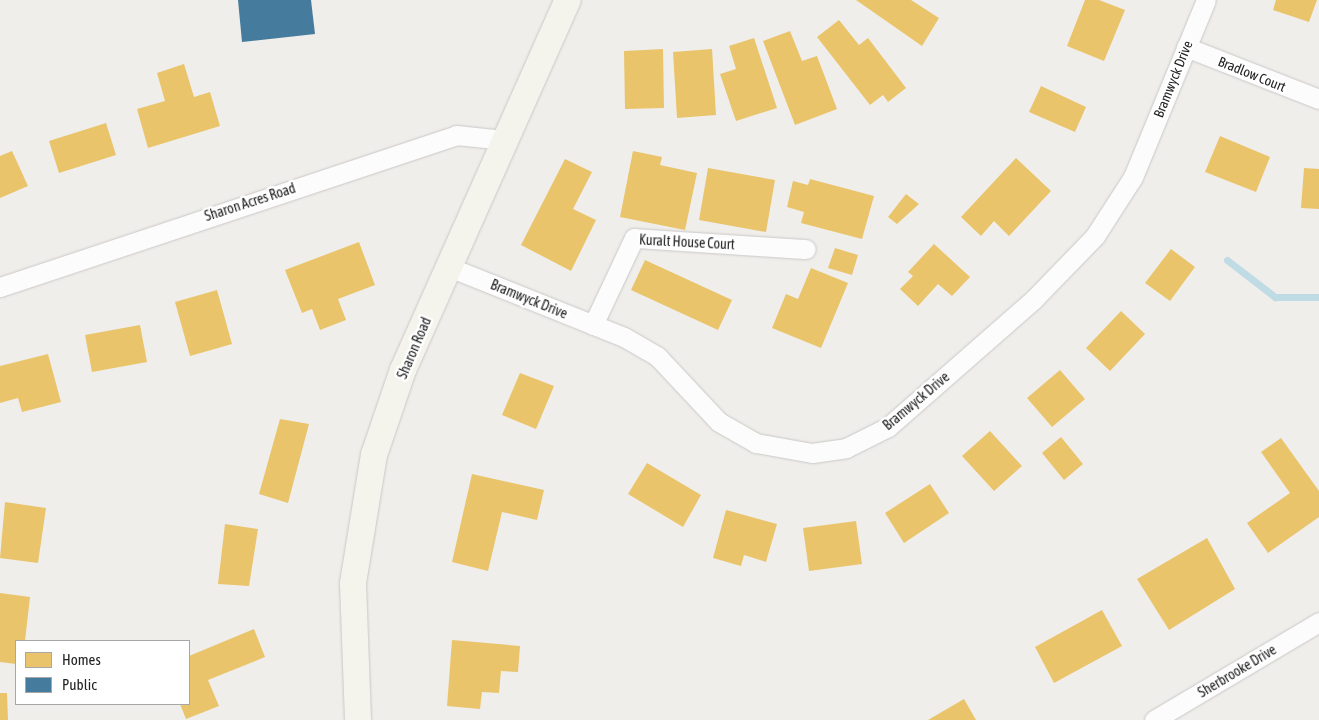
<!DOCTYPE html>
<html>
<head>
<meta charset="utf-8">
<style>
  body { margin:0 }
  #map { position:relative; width:1319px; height:720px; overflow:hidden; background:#f0eeeb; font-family:"Asap Condensed",sans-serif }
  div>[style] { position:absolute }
  .homes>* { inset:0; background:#e9c46a }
  .public>* { inset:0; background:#457b9d }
  .stream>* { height:7px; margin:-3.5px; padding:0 3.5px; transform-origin:3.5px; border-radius:3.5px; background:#bfdbe3 }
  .roads { filter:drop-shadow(0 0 1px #c9c8c7) drop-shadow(0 0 1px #c9c8c7) }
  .street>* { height:19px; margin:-9.5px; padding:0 9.5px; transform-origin:9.5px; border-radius:9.5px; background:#fdfcfc }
  .secondary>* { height:26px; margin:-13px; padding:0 13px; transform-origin:13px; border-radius:13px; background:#f4f4ed }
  span { translate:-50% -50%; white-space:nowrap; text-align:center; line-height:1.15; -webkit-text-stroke:5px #fff; paint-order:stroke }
  .street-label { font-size:14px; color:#222 }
  .legend { position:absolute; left:15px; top:640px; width:175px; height:65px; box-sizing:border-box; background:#fff; border:1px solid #a7a7a7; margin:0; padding:6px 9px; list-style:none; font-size:15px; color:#222 }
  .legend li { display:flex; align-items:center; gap:10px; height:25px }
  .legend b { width:25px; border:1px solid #a7a7a7 }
</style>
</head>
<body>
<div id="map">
  <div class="homes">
    <div style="clip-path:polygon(856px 0,911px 0,939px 18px,922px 46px)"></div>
    <div style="clip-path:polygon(1085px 0,1099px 0,1125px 10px,1104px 61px,1067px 46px)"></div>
    <div style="clip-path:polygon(1276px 0,1317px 0,1309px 22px,1273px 10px)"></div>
    <div style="clip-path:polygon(839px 20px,859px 45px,868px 38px,906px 88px,888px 102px,883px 95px,870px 105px,817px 37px)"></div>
    <div style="clip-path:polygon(790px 31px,802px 61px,817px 56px,837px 109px,795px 125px,763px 41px)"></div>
    <div style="clip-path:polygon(754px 38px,777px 108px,736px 121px,720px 74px,736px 69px,729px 46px)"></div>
    <div style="clip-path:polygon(663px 49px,664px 108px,625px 109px,624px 51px)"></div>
    <div style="clip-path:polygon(712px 49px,716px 115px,677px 118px,673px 52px)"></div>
    <div style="clip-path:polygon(184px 64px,194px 97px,210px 92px,220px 126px,148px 148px,137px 109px,165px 101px,157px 73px)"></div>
    <div style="clip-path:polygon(1041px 86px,1086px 107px,1075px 132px,1029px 112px)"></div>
    <div style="clip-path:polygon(106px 123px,116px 155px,59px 173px,49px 141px)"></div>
    <div style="clip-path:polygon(1220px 136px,1270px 157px,1256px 192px,1205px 172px)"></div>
    <div style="clip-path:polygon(12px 151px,28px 186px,0 198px,0 156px)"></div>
    <div style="clip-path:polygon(633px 151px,662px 157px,660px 165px,697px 173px,685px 230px,620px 217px)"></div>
    <div style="clip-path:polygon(1016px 158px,1051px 191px,1009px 236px,994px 221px,981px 236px,961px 217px)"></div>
    <div style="clip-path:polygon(565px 159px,592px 172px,573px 209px,596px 220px,571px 271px,521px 245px)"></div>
    <div style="clip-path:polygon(708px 168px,775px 180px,766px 232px,699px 220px)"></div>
    <div style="clip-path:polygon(1304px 168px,1319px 169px,1319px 209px,1301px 208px)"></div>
    <div style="clip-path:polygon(810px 179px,874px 196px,862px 239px,801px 223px,804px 212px,787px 207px,793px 181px,808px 185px)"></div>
    <div style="clip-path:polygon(906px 194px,919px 204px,897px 224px,888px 217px)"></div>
    <div style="clip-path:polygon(359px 242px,375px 285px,338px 299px,346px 320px,320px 330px,312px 309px,302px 313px,285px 270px)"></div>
    <div style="clip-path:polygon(934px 244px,970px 277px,952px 296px,938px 284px,918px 306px,900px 289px,913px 276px,908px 272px)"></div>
    <div style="clip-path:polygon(835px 248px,858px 255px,852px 275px,828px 268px)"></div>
    <div style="clip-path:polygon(1171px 249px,1195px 267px,1170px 301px,1145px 283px)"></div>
    <div style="clip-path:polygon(645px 260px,732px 300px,718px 330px,631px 290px)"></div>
    <div style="clip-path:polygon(811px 268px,848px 283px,821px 348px,772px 328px,786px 294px,798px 299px)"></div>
    <div style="clip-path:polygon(217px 290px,232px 344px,190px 356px,175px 302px)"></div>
    <div style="clip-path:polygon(1121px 311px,1145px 334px,1110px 371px,1086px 348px)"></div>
    <div style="clip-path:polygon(140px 325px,147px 362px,92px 372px,85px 335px)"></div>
    <div style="clip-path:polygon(48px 354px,61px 402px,22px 412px,18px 398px,0 403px,0 366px)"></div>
    <div style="clip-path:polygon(1060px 370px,1085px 399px,1052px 427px,1027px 398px)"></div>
    <div style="clip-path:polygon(520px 373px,554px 386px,536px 429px,502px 415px)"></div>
    <div style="clip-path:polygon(280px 419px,309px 424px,288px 503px,259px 494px)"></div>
    <div style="clip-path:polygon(990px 431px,1022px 466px,994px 491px,962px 456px)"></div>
    <div style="clip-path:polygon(1061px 437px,1083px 464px,1064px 480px,1042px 453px)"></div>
    <div style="clip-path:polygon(1281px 438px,1319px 491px,1319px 517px,1268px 553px,1247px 523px,1290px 493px,1261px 452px)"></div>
    <div style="clip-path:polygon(647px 463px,701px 495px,683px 527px,628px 494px)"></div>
    <div style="clip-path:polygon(472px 474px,544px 490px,537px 520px,502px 512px,488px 571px,452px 562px)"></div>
    <div style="clip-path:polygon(930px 484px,949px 513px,904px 543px,885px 513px)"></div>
    <div style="clip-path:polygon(5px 502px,46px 508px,38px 563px,0 558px)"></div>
    <div style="clip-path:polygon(726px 510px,777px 524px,766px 562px,744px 555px,741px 566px,713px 558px)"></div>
    <div style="clip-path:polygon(856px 521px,862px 564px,809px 571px,803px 528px)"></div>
    <div style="clip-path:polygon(225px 524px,258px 529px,249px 586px,218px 584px)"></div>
    <div style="clip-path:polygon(1207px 538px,1235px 589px,1169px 630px,1137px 579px)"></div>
    <div style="clip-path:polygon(0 593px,30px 597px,25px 641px,16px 641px,16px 664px,0 662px)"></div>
    <div style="clip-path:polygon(1102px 610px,1122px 646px,1054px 683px,1035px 647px)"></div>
    <div style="clip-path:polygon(254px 629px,265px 657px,208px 680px,219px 706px,186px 719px,180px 704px,189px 704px,189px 656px)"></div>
    <div style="clip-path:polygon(452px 640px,520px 646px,518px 672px,501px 671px,499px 693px,482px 692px,480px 709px,447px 706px)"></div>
    <div style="clip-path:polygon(0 693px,7px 693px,8px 720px,0 720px)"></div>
    <div style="clip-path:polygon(964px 699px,976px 720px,928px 720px)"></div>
  </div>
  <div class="public">
    <div style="clip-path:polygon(238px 0,311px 0,315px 34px,242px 42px)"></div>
  </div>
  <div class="stream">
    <div style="left:1227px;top:260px;width:61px;rotate:37.6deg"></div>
    <div style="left:1275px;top:297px;width:44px"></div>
  </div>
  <div class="roads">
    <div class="street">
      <div style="left:1186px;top:47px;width:143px;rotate:21.4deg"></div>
      <div style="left:449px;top:267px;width:188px;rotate:21.8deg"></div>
      <div style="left:624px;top:337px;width:39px;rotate:30deg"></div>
      <div style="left:658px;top:357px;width:89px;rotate:46.8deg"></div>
      <div style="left:719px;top:422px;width:43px;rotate:29.6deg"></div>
      <div style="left:756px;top:443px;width:57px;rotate:10.1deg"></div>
      <div style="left:812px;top:453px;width:34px;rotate:-8deg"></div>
      <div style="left:846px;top:448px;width:47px;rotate:-26.6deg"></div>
      <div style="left:888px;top:427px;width:194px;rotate:-41.2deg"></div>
      <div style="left:1034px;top:299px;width:88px;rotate:-45.9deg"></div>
      <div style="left:1095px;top:236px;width:70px;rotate:-57.2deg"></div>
      <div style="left:1133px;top:177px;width:191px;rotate:-67.6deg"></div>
      <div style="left:0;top:287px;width:481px;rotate:-18.4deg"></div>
      <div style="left:456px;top:135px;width:48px;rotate:5.9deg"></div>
      <div style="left:593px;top:325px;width:96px;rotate:-64.8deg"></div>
      <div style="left:634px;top:238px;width:172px;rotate:3.7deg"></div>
      <div style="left:1154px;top:720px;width:192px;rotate:-30.7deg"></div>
    </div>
    <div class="secondary">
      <div style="left:358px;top:720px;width:137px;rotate:-92.1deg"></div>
      <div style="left:353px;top:583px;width:130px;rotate:-80.7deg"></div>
      <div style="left:374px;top:455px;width:90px;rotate:-71.2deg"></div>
      <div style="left:403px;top:370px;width:405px;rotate:-66deg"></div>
    </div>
  </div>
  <div class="street-label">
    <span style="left:1252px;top:74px;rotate:22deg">Bradlow Court</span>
    <span style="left:1173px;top:79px;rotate:-68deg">Bramwyck Drive</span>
    <span style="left:250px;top:202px;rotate:-18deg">Sharon Acres Road</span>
    <span style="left:687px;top:242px;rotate:3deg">Kuralt House Court</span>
    <span style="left:529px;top:299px;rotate:22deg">Bramwyck Drive</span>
    <span style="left:414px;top:348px;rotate:-67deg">Sharon Road</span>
    <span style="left:916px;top:401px;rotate:-40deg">Bramwyck Drive</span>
    <span style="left:1237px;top:671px;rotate:-31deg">Sherbrooke Drive</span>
  </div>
  <ul class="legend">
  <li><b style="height:14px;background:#e9c46a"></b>Homes</li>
  <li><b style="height:14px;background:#457b9d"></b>Public</li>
  </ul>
</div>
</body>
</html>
